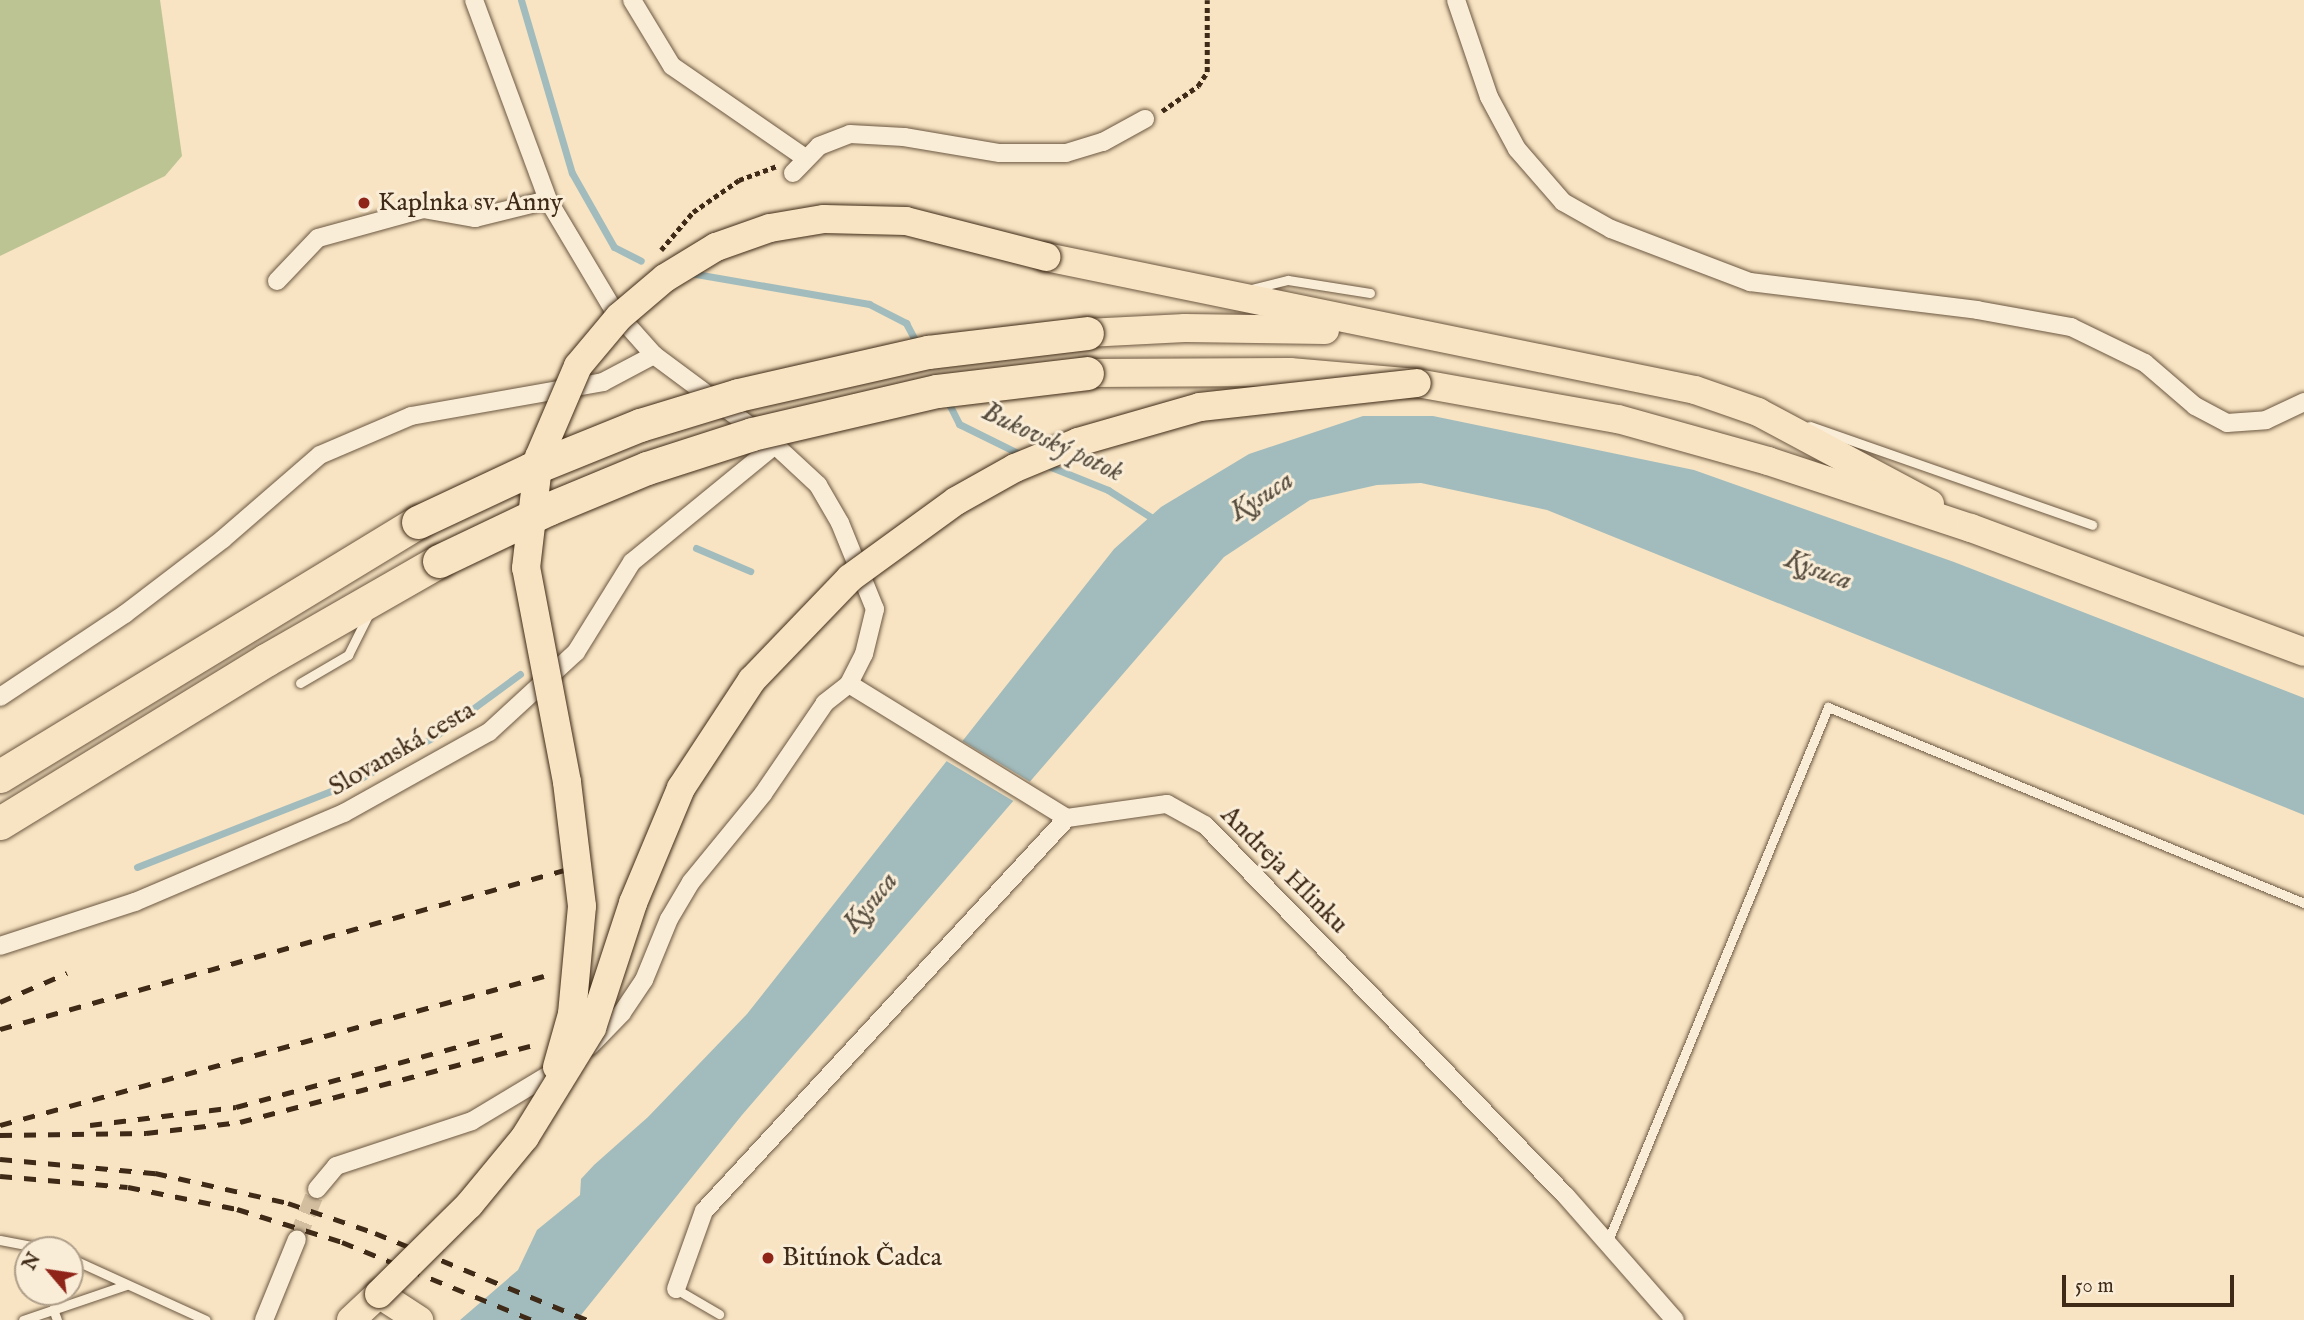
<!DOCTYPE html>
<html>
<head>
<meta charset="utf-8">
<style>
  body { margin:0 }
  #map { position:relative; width:2304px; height:1320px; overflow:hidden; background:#f8e4c2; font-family:"IM FELL English",serif }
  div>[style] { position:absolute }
  .green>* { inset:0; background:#bdc494 }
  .water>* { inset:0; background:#a2bcbd }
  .pier>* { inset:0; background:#f8e4c2 }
  .stream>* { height:7px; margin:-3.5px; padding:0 3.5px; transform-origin:3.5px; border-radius:3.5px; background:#a2bcbd }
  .street-tunnel>* { height:18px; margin-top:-9px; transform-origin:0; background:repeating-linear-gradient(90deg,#d3bfa0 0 18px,transparent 0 27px) }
  .path>* { height:4.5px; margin-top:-2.25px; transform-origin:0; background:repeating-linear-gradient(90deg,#3e2a17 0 5px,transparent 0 8.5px) }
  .roads { filter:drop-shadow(0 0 2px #6c5842) drop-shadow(0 0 2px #6c5842) }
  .lane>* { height:9px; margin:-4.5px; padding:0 4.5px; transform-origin:4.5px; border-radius:4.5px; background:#faedd7 }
  .street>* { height:18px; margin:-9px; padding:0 9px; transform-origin:9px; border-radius:9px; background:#faedd7 }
  .primary>* { height:28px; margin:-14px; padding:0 14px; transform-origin:14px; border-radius:14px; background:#f8e4c2 }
  .highway>* { height:33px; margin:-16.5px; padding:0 16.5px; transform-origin:16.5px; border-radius:16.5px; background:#f8e4c2 }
  .rail>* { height:5px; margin-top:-2.5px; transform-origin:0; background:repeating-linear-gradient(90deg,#3e2a17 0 12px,transparent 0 24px) }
  .bridges { filter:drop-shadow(0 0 2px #3e2a17) drop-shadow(0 0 2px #3e2a17) }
  .primary-bridge>* { height:28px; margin:-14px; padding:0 14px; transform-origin:14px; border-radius:14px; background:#f8e4c2 }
  .highway-bridge>* { height:33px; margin:-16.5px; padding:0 16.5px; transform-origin:16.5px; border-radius:16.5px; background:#f8e4c2 }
  .dots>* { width:19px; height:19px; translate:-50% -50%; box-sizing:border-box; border:4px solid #faedd7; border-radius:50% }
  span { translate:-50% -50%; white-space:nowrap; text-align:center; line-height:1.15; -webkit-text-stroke:6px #faedd7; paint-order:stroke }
  .poi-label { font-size:26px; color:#3e2a17 }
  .left { translate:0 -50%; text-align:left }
  .street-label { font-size:26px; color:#3e2a17 }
  .water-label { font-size:28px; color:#574e40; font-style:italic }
  .north { position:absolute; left:14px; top:1236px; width:70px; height:70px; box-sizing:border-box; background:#faedd7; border:2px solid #af9f8a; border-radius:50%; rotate:299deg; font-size:19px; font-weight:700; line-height:28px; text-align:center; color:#3e2a17 }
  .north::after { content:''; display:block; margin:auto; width:24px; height:32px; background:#8f2418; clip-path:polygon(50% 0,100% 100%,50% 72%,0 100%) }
  .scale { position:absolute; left:2062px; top:1275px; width:172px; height:32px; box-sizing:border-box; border:4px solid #3e2a17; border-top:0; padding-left:9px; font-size:21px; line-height:24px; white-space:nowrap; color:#3e2a17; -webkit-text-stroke:5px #faedd7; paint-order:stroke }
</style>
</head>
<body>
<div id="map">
  <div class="green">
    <div style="clip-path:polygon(0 0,160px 0,182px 156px,165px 176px,0 256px)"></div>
  </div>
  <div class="water">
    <div style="clip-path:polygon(1363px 416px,1433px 416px,1694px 470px,1954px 562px,2304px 698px,2304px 815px,1547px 510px,1421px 483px,1377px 485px,1310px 500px,1224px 557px,742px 1115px,577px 1320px,460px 1320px,518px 1270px,537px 1230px,580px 1195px,581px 1179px,594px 1165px,648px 1117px,747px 1014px,1114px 549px,1161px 507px,1249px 454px)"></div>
  </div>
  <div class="pier">
    <div style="clip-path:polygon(959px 739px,1032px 783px,1015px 802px,943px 759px)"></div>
  </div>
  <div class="stream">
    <div style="left:521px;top:0;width:180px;rotate:73.6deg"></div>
    <div style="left:572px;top:173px;width:85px;rotate:60.4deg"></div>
    <div style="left:614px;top:247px;width:30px;rotate:27deg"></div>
    <div style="left:690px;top:273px;width:182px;rotate:9.8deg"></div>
    <div style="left:869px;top:304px;width:42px;rotate:27.2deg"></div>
    <div style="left:906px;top:323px;width:27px;rotate:62deg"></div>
    <div style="left:947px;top:400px;width:27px;rotate:63deg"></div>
    <div style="left:959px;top:424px;width:70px;rotate:26.2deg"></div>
    <div style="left:1046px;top:465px;width:67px;rotate:22deg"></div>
    <div style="left:1108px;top:490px;width:58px;rotate:32.3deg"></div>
    <div style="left:696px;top:548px;width:59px;rotate:23.1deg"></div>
    <div style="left:137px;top:867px;width:233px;rotate:-21.4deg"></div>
    <div style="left:354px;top:782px;width:95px;rotate:-29.5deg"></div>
    <div style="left:437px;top:735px;width:103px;rotate:-36.3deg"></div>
  </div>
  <div class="street-tunnel">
    <div style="left:297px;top:1239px;width:54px;rotate:-68.2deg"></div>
  </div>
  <div class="path">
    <div style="left:1162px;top:111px;width:44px;rotate:-34.8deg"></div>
    <div style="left:1198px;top:86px;width:17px;rotate:-57deg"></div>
    <div style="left:1207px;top:72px;width:72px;rotate:-90deg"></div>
    <div style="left:661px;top:250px;width:50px;rotate:-49.9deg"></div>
    <div style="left:693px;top:212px;width:56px;rotate:-34.8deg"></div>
    <div style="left:739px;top:180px;width:40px;rotate:-20.2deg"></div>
  </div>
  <div class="roads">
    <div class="lane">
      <div style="left:1251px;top:289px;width:38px;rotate:-14deg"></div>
      <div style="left:1288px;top:280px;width:83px;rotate:9deg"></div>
      <div style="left:1810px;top:426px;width:299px;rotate:19.3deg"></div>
      <div style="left:300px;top:683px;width:56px;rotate:-30.3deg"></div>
      <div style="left:348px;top:655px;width:45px;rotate:-63.4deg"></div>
      <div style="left:0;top:1240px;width:53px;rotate:10.9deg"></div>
      <div style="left:1607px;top:1243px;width:580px;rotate:-67.59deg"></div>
      <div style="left:1828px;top:707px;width:515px;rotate:22.38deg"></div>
      <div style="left:70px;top:1258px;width:149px;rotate:24.5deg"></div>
      <div style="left:676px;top:1289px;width:50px;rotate:30.2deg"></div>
      <div style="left:53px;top:1309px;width:12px;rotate:70deg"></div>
      <div style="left:23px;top:1320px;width:109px;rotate:-18.8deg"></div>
    </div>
    <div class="street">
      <div style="left:474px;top:0;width:213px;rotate:69.7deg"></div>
      <div style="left:548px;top:200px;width:127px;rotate:59.2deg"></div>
      <div style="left:613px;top:309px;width:62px;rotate:48.3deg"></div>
      <div style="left:654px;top:355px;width:151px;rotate:36.6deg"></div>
      <div style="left:775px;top:445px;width:59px;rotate:42.9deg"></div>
      <div style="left:818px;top:485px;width:44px;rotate:59.9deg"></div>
      <div style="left:840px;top:523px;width:93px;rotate:67.9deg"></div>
      <div style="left:875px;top:609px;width:46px;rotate:103.7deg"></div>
      <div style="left:864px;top:654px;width:34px;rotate:117deg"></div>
      <div style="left:849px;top:684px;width:31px;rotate:142deg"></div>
      <div style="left:825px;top:703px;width:110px;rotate:124.3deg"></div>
      <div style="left:763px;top:794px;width:114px;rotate:129.3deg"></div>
      <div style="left:691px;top:882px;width:43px;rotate:120.7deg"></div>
      <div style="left:669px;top:919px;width:66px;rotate:112.3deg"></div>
      <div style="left:644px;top:980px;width:40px;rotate:124deg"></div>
      <div style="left:622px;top:1013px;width:46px;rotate:134.1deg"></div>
      <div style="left:632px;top:0;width:77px;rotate:58.8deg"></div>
      <div style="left:672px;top:66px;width:160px;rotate:34.6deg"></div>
      <div style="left:1456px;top:0;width:102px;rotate:71.2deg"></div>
      <div style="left:1489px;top:97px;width:59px;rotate:61.7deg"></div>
      <div style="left:1517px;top:149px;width:70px;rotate:49deg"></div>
      <div style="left:1563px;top:202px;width:55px;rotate:29.4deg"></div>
      <div style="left:1611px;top:229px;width:149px;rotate:20.9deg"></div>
      <div style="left:1750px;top:282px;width:229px;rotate:7deg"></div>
      <div style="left:1977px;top:310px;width:96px;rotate:10.3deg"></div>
      <div style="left:2071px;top:327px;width:82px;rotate:25.9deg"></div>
      <div style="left:2145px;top:363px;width:66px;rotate:40.7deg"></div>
      <div style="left:2195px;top:406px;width:36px;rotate:28deg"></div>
      <div style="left:2227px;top:423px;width:39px;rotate:-4deg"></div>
      <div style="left:2266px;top:420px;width:42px;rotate:-25.3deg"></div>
      <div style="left:793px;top:173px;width:37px;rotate:-46deg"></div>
      <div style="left:819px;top:146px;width:33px;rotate:-21deg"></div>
      <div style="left:850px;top:134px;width:54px;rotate:3.2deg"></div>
      <div style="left:904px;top:137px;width:97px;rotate:9.5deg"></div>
      <div style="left:1000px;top:153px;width:66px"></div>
      <div style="left:1066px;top:153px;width:39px;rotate:-17deg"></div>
      <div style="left:1103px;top:142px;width:48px;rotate:-28.7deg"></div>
      <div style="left:277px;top:281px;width:59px;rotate:-46.4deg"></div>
      <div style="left:318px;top:238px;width:109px;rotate:-15.4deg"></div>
      <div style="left:423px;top:209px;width:53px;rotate:9.8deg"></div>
      <div style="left:475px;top:218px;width:75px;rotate:-13.9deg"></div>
      <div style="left:849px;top:684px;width:256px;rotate:31.6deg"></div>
      <div style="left:1067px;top:818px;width:101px;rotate:-8deg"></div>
      <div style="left:1167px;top:804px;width:43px;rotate:28.9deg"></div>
      <div style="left:1205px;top:825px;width:518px;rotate:45.78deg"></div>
      <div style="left:1566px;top:1196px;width:165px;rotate:48.7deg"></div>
      <div style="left:0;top:697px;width:150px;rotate:-33.6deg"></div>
      <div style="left:125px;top:614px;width:123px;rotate:-37.4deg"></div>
      <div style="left:223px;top:539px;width:128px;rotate:-40.9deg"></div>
      <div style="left:320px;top:455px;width:99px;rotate:-23.2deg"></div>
      <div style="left:411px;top:416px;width:195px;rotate:-10deg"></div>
      <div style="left:603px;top:382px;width:58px;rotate:-27.9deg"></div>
      <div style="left:0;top:946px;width:142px;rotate:-18.1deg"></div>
      <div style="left:135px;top:902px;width:227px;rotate:-23.1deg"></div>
      <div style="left:344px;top:813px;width:166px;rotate:-29.2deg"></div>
      <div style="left:489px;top:732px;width:118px;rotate:-42.6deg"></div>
      <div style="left:576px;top:652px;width:106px;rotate:-58.1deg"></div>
      <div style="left:632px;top:562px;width:185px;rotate:-39.3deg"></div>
      <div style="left:317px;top:1189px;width:30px;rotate:-50deg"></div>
      <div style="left:336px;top:1166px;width:143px;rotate:-18.3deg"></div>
      <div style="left:472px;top:1121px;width:105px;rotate:-31deg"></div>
      <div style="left:676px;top:1289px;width:83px;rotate:-70.3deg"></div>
      <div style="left:704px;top:1211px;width:535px;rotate:-47.27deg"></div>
      <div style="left:264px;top:1320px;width:87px;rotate:-67.8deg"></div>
    </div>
    <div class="primary">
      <div style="left:1046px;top:257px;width:662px;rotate:11.58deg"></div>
      <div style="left:1695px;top:390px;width:67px;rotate:19.2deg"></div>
      <div style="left:1758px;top:412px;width:195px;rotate:28.1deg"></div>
      <div style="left:1087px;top:333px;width:98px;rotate:-2.9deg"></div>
      <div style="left:1185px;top:328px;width:140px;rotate:0.8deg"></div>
      <div style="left:1087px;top:373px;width:203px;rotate:-0.3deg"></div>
      <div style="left:1290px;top:372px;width:127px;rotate:5deg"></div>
      <div style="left:1417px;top:383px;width:204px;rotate:10.2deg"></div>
      <div style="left:1618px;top:419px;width:156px;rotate:15.6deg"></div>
      <div style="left:1768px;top:461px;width:214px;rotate:18.3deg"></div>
      <div style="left:1971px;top:528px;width:355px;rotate:20.4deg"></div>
      <div style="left:351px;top:1320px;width:38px;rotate:-43deg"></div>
      <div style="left:379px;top:1294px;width:48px;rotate:33deg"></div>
    </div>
    <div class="highway">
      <div style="left:0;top:776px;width:489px;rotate:-31.3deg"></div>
      <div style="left:0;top:823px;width:312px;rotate:-31.5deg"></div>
      <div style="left:266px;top:660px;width:199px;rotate:-29.8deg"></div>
    </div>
  </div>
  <div class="rail">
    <div style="left:0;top:1002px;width:73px;rotate:-23.4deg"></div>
    <div style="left:0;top:1029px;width:586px;rotate:-15.74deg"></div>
    <div style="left:0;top:1125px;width:564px;rotate:-15.32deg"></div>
    <div style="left:90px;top:1125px;width:147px;rotate:-7deg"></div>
    <div style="left:236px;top:1107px;width:279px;rotate:-15.2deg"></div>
    <div style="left:0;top:1135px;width:146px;rotate:-0.8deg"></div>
    <div style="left:146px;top:1133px;width:95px;rotate:-6.7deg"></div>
    <div style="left:240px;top:1122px;width:300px;rotate:-14.7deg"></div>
    <div style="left:0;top:1159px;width:156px;rotate:5.2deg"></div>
    <div style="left:155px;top:1173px;width:136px;rotate:12.7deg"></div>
    <div style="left:288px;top:1203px;width:92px;rotate:19deg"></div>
    <div style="left:375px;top:1233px;width:229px;rotate:22.3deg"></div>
    <div style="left:0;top:1176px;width:128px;rotate:4.9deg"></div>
    <div style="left:128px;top:1187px;width:111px;rotate:11.4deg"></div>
    <div style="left:237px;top:1209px;width:110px;rotate:17.4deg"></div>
    <div style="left:342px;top:1242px;width:205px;rotate:22.3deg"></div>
  </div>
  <div class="bridges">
    <div class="primary-bridge">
      <div style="left:557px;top:1067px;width:55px;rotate:-74.2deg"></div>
      <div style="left:572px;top:1014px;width:108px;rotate:-84.7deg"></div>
      <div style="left:582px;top:906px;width:125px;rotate:-96.9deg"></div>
      <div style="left:567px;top:782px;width:218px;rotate:-100.8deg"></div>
      <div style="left:526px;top:568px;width:112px;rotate:-83.3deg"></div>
      <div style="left:539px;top:457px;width:99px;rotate:-66.8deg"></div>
      <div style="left:578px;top:366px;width:64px;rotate:-50.1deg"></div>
      <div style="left:619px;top:317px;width:60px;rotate:-40.3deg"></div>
      <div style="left:665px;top:278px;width:60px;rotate:-31.3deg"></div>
      <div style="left:716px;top:247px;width:57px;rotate:-19.4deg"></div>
      <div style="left:770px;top:228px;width:55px;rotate:-9.5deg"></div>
      <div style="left:824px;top:219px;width:82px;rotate:1.4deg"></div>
      <div style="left:906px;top:221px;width:145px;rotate:14.4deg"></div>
      <div style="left:379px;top:1294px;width:127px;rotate:-44.7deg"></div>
      <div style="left:469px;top:1205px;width:88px;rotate:-50.5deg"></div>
      <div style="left:525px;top:1137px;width:128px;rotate:-58.4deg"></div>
      <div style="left:592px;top:1028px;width:132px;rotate:-71.8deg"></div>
      <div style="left:633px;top:903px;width:125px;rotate:-67.3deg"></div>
      <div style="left:681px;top:788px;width:129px;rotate:-56.7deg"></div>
      <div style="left:752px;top:680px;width:141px;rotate:-46.1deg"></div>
      <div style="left:850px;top:578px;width:131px;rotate:-36deg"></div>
      <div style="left:956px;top:501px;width:68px;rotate:-29.2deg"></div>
      <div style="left:1015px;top:468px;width:68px;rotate:-22.4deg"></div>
      <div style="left:1078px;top:442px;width:127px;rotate:-16deg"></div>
      <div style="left:1200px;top:407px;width:218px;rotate:-6.3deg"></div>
    </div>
    <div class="highway-bridge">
      <div style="left:418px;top:522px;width:125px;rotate:-25.1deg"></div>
      <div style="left:531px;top:469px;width:118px;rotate:-22deg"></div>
      <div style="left:640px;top:425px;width:102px;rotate:-17deg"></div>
      <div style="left:738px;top:395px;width:195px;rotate:-12.8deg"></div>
      <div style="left:928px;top:352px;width:160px;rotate:-6.8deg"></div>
      <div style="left:439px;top:561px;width:121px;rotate:-25.5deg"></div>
      <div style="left:548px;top:509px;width:107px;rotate:-22.5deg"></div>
      <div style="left:647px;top:468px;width:110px;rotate:-17.9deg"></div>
      <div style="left:752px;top:434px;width:190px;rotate:-13.1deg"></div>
      <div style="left:937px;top:391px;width:151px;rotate:-6.8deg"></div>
    </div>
  </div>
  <div class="dots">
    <div style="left:364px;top:203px;background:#8f2418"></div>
    <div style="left:768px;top:1258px;background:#8f2418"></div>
  </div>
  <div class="poi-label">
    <span class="left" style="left:378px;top:203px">Kaplnka sv. Anny</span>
    <span class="left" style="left:782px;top:1258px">Bitúnok Čadca</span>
  </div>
  <div class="street-label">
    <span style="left:402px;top:749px;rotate:-30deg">Slovanská cesta</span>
    <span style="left:1284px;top:870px;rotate:45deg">Andreja Hlinku</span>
  </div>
  <div class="water-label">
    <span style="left:1052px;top:443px;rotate:25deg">Bukovský potok</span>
    <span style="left:1262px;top:497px;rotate:-32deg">Kysuca</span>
    <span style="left:1818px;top:571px;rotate:21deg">Kysuca</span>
    <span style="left:871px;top:903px;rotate:-50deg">Kysuca</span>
  </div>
  <div class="north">N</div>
  <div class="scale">50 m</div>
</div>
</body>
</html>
